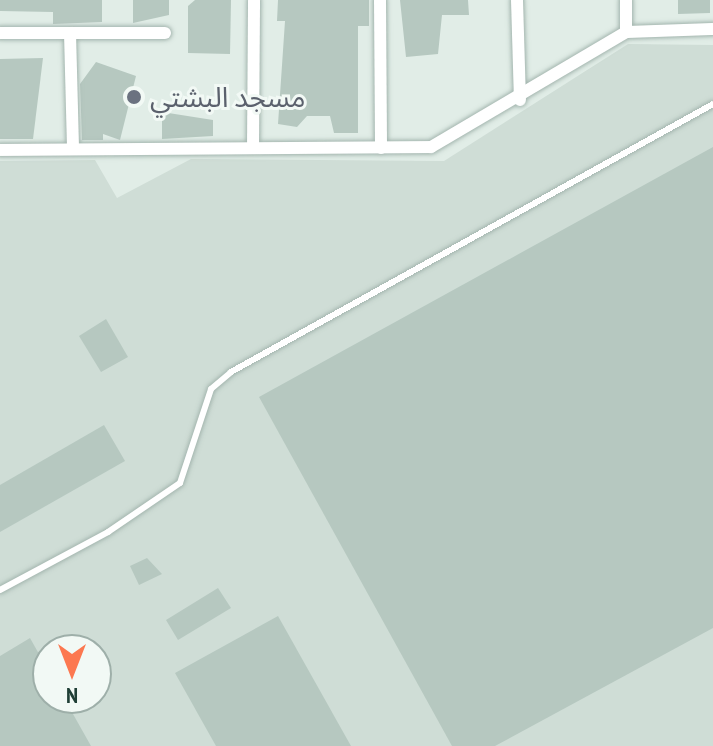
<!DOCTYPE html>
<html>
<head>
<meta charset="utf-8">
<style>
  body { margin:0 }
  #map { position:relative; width:713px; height:746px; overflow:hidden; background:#e1ede7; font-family:"PT Sans Narrow","Noto Sans Arabic",sans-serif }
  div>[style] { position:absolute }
  .built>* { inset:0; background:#cfddd6 }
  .building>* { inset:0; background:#b6c8c0 }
  .roads { filter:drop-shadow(0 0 2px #a3b5ae) drop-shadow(0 0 2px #a3b5ae) }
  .service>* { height:6px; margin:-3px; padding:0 3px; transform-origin:3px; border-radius:3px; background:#fff }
  .minor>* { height:12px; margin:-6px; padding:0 6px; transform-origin:6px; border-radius:6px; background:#fff }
  .dots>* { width:22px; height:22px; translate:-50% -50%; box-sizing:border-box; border:4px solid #f2f9f5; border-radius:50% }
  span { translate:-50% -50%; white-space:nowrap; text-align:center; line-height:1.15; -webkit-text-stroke:6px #f2f9f5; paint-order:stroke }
  .worship-label { font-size:28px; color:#5b616d }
  .left { translate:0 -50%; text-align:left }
  .north { position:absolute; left:32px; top:634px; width:80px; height:80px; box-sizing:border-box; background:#f2f9f5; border:2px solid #9eafa9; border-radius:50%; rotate:180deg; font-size:22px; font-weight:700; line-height:32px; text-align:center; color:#203f36 }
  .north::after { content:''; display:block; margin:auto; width:28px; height:36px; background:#fc7850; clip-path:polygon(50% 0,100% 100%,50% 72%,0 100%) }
</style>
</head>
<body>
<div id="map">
  <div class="built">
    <div style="clip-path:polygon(evenodd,628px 44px,713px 45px,713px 746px,0 746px,0 161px,95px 160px,117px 198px,191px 159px,444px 161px,628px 44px,48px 650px,96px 650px,96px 698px,48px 698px,48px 650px)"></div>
  </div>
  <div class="building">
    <div style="clip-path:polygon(0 0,102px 0,102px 22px,53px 24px,53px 12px,0 11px)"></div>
    <div style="clip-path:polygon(133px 0,169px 0,169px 15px,133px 23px)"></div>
    <div style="clip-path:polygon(195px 0,231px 0,230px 54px,188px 53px,188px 6px)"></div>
    <div style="clip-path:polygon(278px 0,369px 0,369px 26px,358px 26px,358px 133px,334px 133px,330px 116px,307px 116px,297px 127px,278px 124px,285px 21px,277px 21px)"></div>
    <div style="clip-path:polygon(400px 0,468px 0,469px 15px,442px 15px,438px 54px,406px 57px)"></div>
    <div style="clip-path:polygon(678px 0,710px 0,710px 13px,678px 14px)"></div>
    <div style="clip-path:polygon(43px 58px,33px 139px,0 139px,0 59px)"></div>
    <div style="clip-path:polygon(96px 62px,136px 76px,120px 140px,103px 134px,103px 140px,82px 140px,80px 84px)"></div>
    <div style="clip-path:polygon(162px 112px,213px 120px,213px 136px,162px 139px)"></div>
    <div style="clip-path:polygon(713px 147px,713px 628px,495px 746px,452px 746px,259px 397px)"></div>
    <div style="clip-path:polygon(106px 319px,128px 357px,101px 372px,79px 336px)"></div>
    <div style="clip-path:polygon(104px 425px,125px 461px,0 532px,0 485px)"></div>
    <div style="clip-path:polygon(147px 558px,162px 574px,139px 585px,130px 566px)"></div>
    <div style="clip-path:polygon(218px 588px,231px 608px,178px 640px,166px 620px)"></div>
    <div style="clip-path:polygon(278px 616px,351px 746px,216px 746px,175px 673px)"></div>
    <div style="clip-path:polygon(30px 638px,48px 670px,48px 698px,64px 698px,91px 746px,0 746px,0 656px)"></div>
  </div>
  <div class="roads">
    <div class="service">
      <div style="left:0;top:590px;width:123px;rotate:-28.2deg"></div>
      <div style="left:108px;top:532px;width:87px;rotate:-34.2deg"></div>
      <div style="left:180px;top:483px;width:99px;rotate:-71.7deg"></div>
      <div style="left:211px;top:389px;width:26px;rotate:-40deg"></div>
      <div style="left:231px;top:372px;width:551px;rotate:-29.07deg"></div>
    </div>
    <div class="minor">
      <div style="left:380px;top:0;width:148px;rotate:89.6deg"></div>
      <div style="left:517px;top:0;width:100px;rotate:88.3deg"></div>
      <div style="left:626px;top:0;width:32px;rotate:90deg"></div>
      <div style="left:0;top:33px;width:165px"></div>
      <div style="left:70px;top:33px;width:116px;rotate:88.5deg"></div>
      <div style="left:253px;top:148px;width:148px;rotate:-89.6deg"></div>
      <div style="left:0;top:150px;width:431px;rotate:-0.4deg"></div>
      <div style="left:431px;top:147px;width:226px;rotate:-30.5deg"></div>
      <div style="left:626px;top:32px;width:87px;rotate:-2deg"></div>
    </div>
  </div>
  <div class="dots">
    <div style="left:134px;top:97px;background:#6b7280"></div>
  </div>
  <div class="worship-label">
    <span class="left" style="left:150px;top:97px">مسجد البشتي</span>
  </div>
  <div class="north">N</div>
</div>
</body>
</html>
